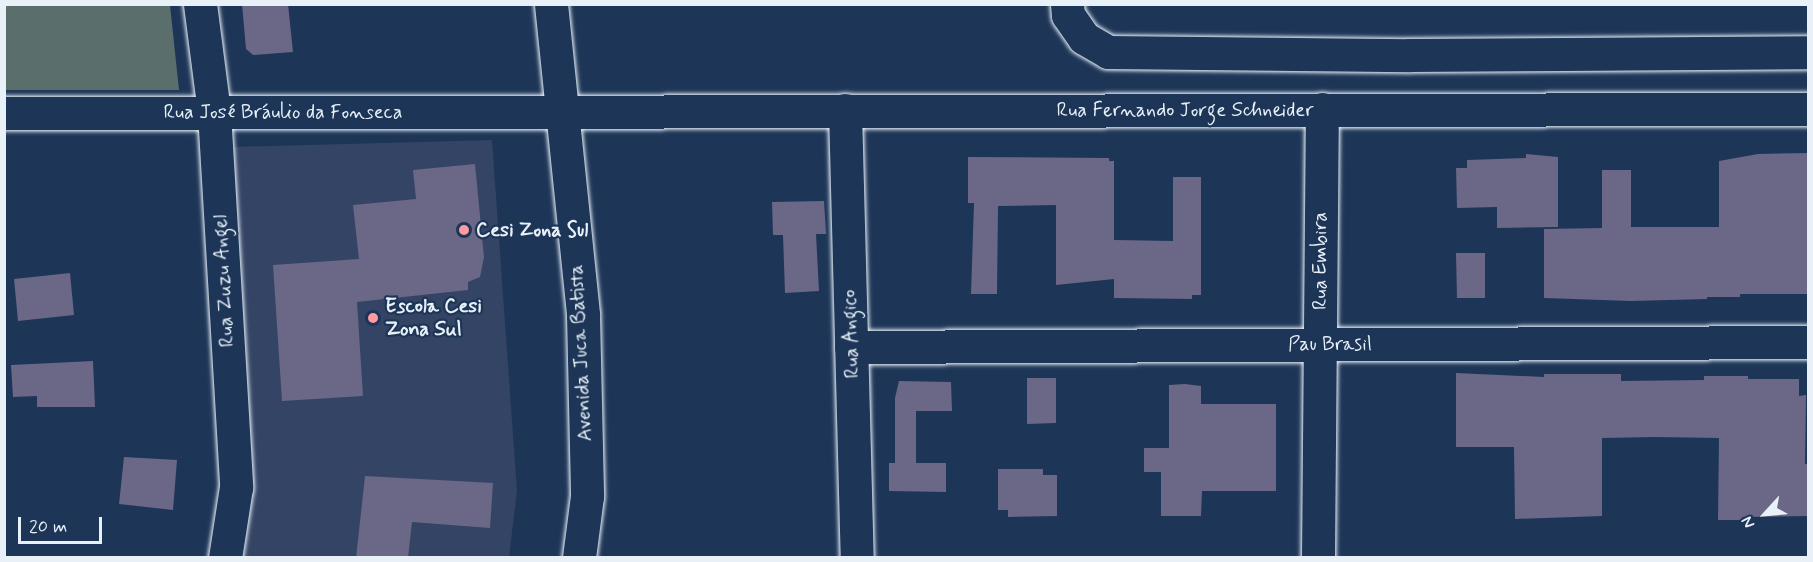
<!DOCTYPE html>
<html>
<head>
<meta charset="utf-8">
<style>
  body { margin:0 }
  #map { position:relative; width:1813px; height:562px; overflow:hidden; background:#1d3557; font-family:Mynerve,sans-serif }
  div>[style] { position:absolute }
  .built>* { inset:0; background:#344465 }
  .green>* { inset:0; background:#5a6f6b }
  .building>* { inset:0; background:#6b6787 }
  .roads { filter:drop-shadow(0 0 2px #e8f1f8) drop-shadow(0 0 2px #e8f1f8) }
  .minor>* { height:33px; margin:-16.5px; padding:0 16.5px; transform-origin:16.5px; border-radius:16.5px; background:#1d3557 }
  .major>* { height:33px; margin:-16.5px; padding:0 16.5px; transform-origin:16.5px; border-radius:16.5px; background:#1d3557 }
  .dots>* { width:16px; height:16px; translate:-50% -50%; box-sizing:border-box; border:3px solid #1d3557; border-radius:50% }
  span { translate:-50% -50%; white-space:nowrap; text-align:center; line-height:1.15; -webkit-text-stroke:4.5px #1d3557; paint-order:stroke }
  .street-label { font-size:20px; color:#e8f1f8 }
  .poi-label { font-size:20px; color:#e8f1f8; font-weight:700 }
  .left { translate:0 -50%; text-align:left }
  .frame { position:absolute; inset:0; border:6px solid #e8f1f8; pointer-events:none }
  .north { position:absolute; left:1735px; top:484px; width:60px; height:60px; -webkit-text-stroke:4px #1d3557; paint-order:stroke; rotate:244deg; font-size:16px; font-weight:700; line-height:24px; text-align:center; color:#e8f1f8 }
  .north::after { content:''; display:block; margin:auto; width:21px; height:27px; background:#e8f1f8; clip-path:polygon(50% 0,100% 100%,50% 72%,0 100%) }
  .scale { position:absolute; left:18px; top:517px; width:84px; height:27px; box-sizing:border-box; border:3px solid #e8f1f8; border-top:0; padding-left:8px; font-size:18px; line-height:21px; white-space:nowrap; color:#e8f1f8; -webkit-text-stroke:4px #1d3557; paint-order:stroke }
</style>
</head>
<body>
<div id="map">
  <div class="built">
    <div style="clip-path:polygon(492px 140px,517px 491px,509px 557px,240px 557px,232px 147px)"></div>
  </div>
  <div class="green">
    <div style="clip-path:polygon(4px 5px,170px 5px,179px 90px,5px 90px)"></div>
  </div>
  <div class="building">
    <div style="clip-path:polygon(242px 4px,288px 4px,293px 52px,253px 55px,246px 49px)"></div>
    <div style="clip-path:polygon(1809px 153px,1809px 294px,1740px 294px,1740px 297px,1707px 297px,1707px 299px,1631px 301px,1544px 298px,1544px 229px,1602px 228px,1602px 170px,1631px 170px,1631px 227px,1719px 227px,1719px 161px,1758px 154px)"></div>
    <div style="clip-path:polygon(1526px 154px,1558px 157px,1558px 227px,1497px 228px,1497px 207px,1457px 208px,1456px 168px,1467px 168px,1467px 160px,1526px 158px)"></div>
    <div style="clip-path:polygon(968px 157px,1109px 158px,1109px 161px,1114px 161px,1114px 240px,1173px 241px,1173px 177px,1201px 177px,1201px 295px,1192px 295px,1192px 299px,1114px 298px,1114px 279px,1056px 285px,1056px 205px,998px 206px,997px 294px,971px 294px,974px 203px,968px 203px)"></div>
    <div style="clip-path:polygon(475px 164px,484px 257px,480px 277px,468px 282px,468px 290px,357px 302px,363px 396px,282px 401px,273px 265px,359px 259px,353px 205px,416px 199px,413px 170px)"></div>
    <div style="clip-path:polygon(824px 201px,826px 234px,816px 234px,819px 291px,785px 293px,783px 235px,773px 235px,772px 202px)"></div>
    <div style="clip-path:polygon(1456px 253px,1485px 253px,1485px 298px,1457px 298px)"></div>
    <div style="clip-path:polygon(70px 273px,74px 315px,18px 321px,14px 279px)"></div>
    <div style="clip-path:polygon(93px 361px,95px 407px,37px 407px,37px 396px,13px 397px,11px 365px)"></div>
    <div style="clip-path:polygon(1456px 373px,1544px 377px,1544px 374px,1621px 374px,1621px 381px,1704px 380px,1704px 376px,1748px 376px,1748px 379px,1799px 379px,1799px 396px,1806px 395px,1805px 464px,1809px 464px,1809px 516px,1742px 517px,1742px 520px,1718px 520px,1719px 438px,1655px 437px,1602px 438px,1602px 516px,1515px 519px,1514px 447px,1456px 447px)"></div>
    <div style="clip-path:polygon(1027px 378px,1056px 378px,1056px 423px,1027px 424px)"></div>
    <div style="clip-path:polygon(899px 381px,951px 382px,952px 411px,916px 411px,916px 463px,946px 463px,946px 492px,889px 491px,889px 463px,895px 463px,895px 398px)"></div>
    <div style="clip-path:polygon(1185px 384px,1201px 386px,1201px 404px,1276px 404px,1276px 491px,1202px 491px,1201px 516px,1161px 516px,1161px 472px,1144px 472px,1144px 448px,1169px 448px,1169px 385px)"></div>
    <div style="clip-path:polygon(124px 457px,177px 460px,173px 510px,119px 504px)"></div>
    <div style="clip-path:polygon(998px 469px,1043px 469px,1043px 475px,1057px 475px,1057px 516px,1008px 517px,1008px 510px,998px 510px)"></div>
    <div style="clip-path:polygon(365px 476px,493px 483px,490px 528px,412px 522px,408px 558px,356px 558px)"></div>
  </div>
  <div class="roads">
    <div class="minor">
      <div style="left:200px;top:4px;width:109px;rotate:82.6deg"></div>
      <div style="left:214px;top:112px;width:376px;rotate:86.6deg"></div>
      <div style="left:236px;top:487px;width:72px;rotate:98.8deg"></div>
      <div style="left:1067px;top:4px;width:11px;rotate:85deg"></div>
      <div style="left:1068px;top:15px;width:28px;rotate:55deg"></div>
      <div style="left:1084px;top:38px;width:28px;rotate:30deg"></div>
      <div style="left:1108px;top:52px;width:302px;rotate:0.6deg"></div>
      <div style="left:1410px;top:55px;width:398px;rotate:-0.4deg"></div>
      <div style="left:845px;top:110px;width:448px;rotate:88.5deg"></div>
      <div style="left:4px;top:113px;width:1804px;rotate:-0.13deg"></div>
      <div style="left:851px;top:347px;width:957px;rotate:-0.3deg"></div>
      <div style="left:1318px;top:558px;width:449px;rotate:-89.5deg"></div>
    </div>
    <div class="major">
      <div style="left:551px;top:4px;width:313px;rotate:84.1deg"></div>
      <div style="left:583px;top:315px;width:181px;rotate:88.7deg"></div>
      <div style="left:587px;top:496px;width:63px;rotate:97.4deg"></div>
    </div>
  </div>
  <div class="dots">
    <div style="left:464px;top:230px;background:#ff9aa2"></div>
    <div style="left:373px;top:318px;background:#ff9aa2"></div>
  </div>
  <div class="street-label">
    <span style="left:1185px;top:110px">Rua Fernando Jorge Schneider</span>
    <span style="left:283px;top:112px">Rua José Bráulio da Fonseca</span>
    <span style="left:1320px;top:261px;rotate:-90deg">Rua Embira</span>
    <span style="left:224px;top:281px;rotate:-93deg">Rua Zuzu Angel</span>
    <span style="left:851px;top:334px;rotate:-92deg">Rua Angico</span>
    <span style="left:1330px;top:344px">Pau Brasil</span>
    <span style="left:581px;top:353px;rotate:-93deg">Avenida Juca Batista</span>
  </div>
  <div class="poi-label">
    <span class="left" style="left:476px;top:230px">Cesi Zona Sul</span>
    <span class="left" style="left:385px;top:318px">Escola Cesi<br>Zona Sul</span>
  </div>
  <div class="frame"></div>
  <div class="north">N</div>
  <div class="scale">20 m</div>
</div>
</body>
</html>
